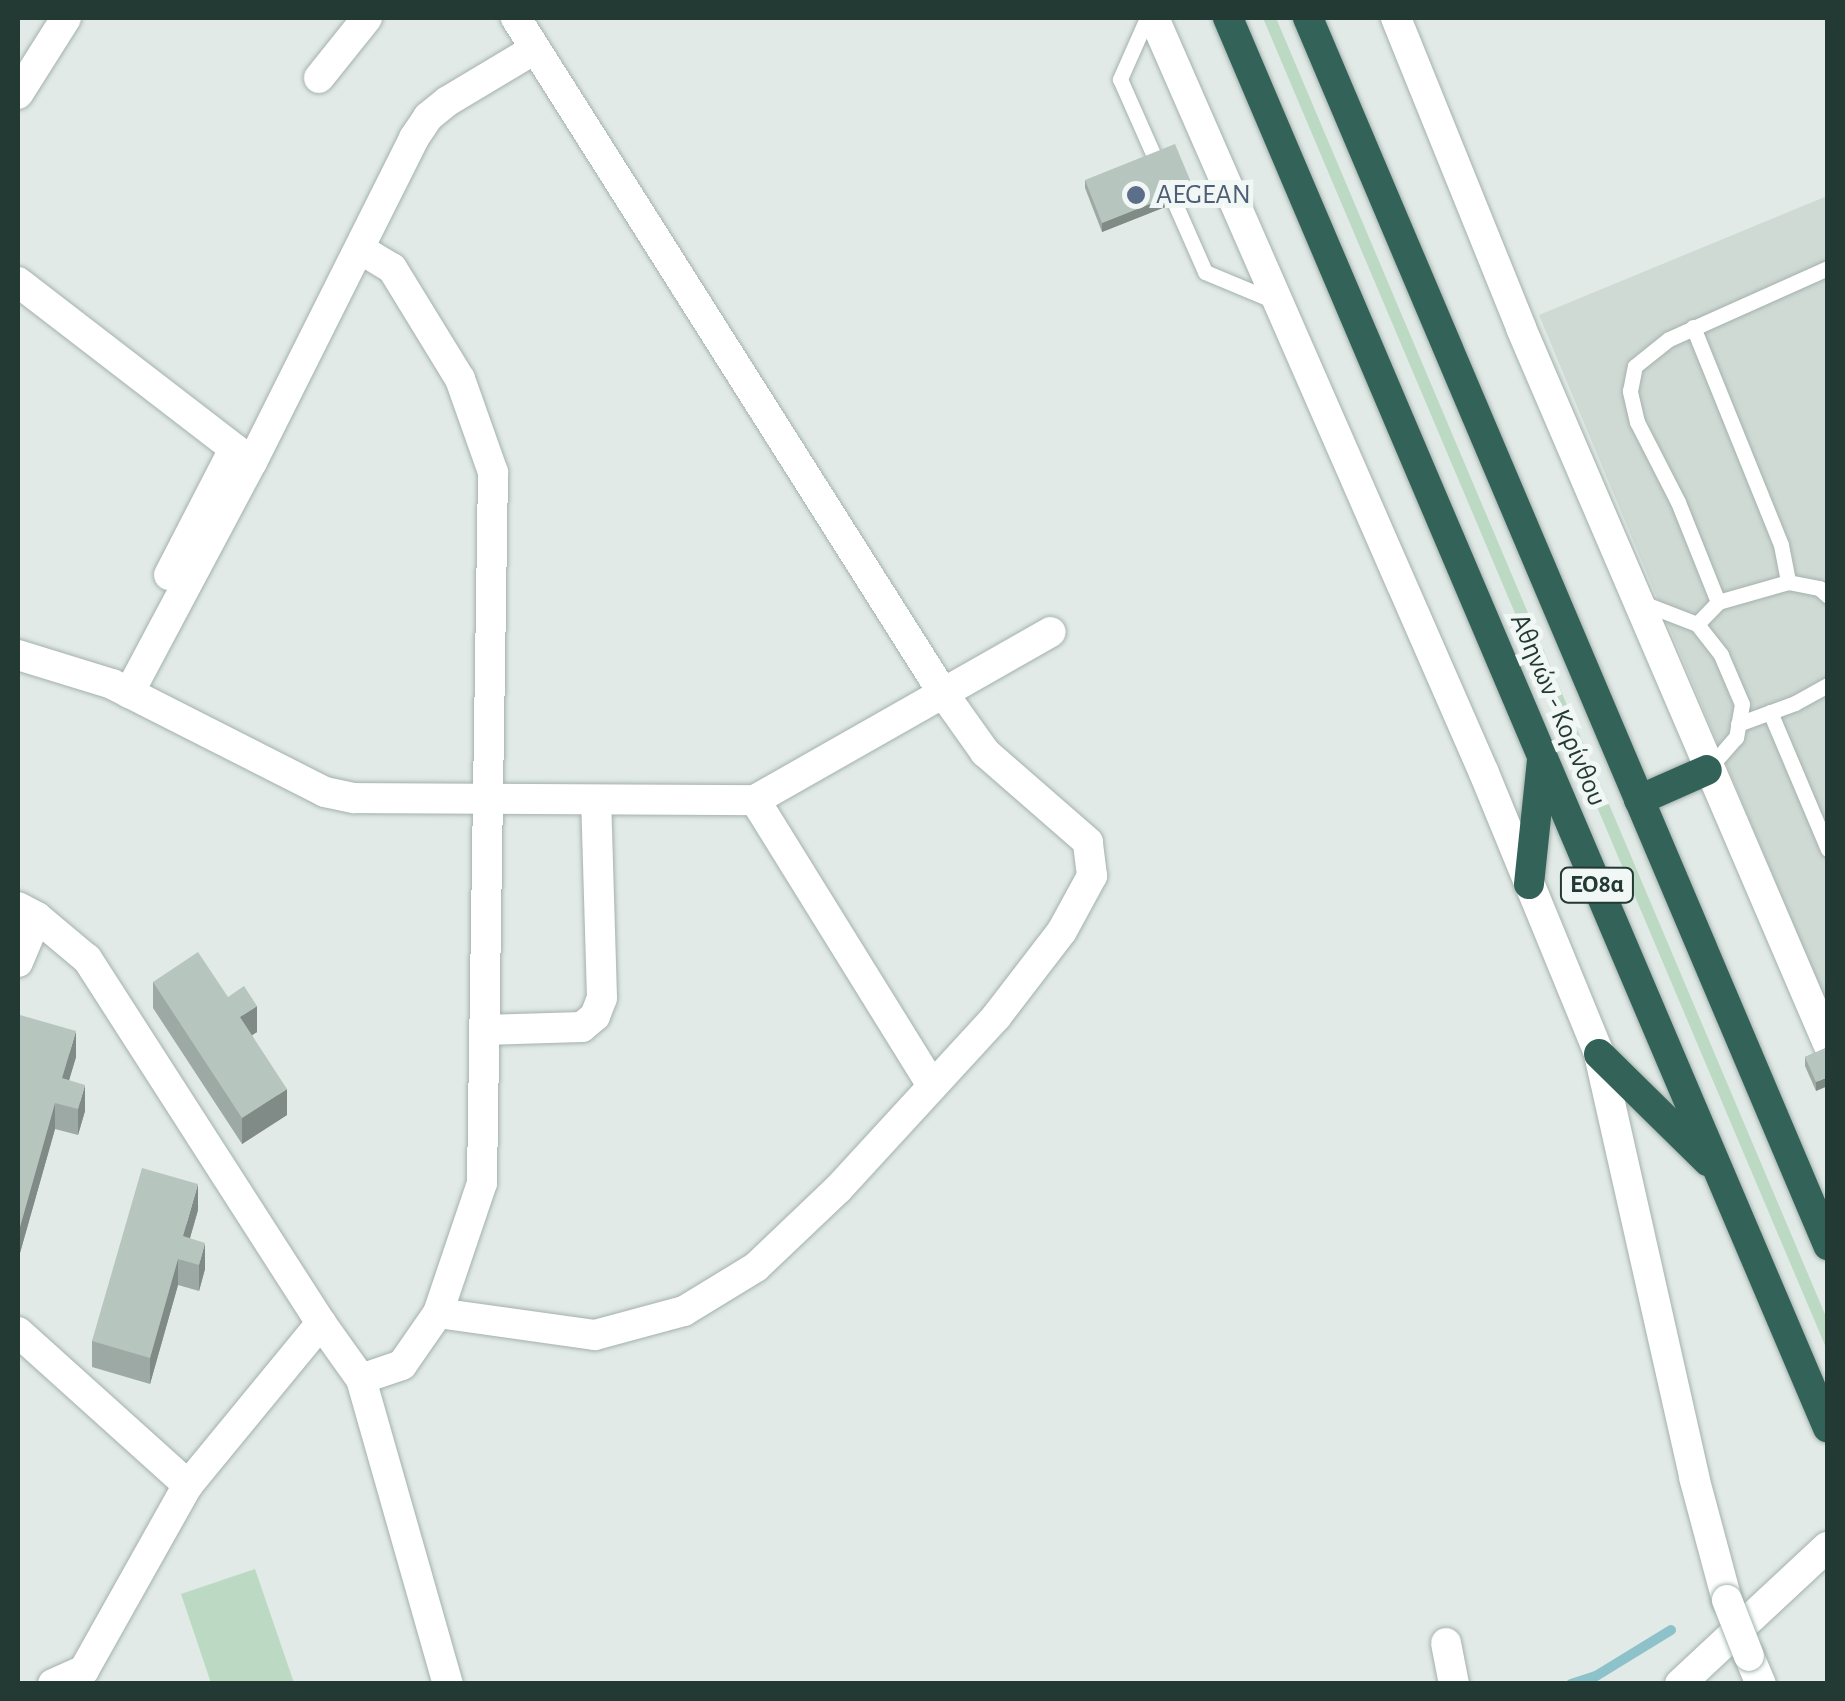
<!DOCTYPE html>
<html>
<head>
<meta charset="utf-8">
<style>
  body { margin:0 }
  #map { position:relative; width:1845px; height:1701px; overflow:hidden; background:#e1eae6; font-family:"Alegreya Sans",sans-serif }
  div>[style] { position:absolute }
  .built>* { inset:0; background:#d0dad5 }
  .green>* { inset:0; background:#bcd9c3 }
  .stream>* { height:10px; margin:-5px; padding:0 5px; transform-origin:5px; border-radius:5px; background:#8ec2ca }
  .roads { filter:drop-shadow(0 0 2px #a4b1ad) drop-shadow(0 0 2px #a4b1ad) }
  .lane>* { height:15px; margin:-7.5px; padding:0 7.5px; transform-origin:7.5px; border-radius:7.5px; background:#fff }
  .street>* { height:30px; margin:-15px; padding:0 15px; transform-origin:15px; border-radius:15px; background:#fff }
  .secondary>* { height:30px; margin:-15px; padding:0 15px; transform-origin:15px; border-radius:15px; background:#fff }
  .highway>* { height:30px; margin:-15px; padding:0 15px; transform-origin:15px; border-radius:15px; background:#326258 }
  .bridges { filter:drop-shadow(0 0 2px #a1b5ad) drop-shadow(0 0 2px #a1b5ad) }
  .secondary-bridge>* { height:30px; margin:-15px; padding:0 15px; transform-origin:15px; border-radius:15px; background:#fff }
  .wall>* { inset:0; background:#9da9a4 }
  .shaded-wall>* { inset:0; background:#808a86 }
  .building>* { inset:0; background:#b7c5bf }
  .dots>* { width:28px; height:28px; translate:-50% -50%; box-sizing:border-box; border:5px solid #f1f7f4; border-radius:50% }
  span { translate:-50% -50%; white-space:nowrap; text-align:center; line-height:1.15; -webkit-text-stroke:10px #f1f7f4; paint-order:stroke }
  .shield-label span { padding:2px 8px; background:#f1f7f4; border:2px solid; border-radius:8px; -webkit-text-stroke-width:0 }
  .shield-label { font-size:25px; color:#233933; font-weight:700 }
  .service-label { font-size:28px; color:#4e5e75 }
  .left { translate:0 -50%; text-align:left }
  .street-label { font-size:28px; color:#233933 }
  .frame { position:absolute; inset:0; border:20px solid #233933; pointer-events:none }
</style>
</head>
<body>
<div id="map">
  <div class="built">
    <div style="clip-path:polygon(1827px 196px,1827px 1005px,1539px 315px)"></div>
  </div>
  <div class="green">
    <div style="clip-path:polygon(1263px 18px,1276px 18px,1827px 1319px,1827px 1350px)"></div>
    <div style="clip-path:polygon(255px 1569px,294px 1683px,211px 1683px,181px 1594px)"></div>
  </div>
  <div class="stream">
    <div style="left:1571px;top:1684px;width:26px;rotate:-18deg"></div>
    <div style="left:1596px;top:1676px;width:88px;rotate:-31.5deg"></div>
  </div>
  <div class="roads">
    <div class="lane">
      <div style="left:1147px;top:18px;width:67px;rotate:113.9deg"></div>
      <div style="left:1120px;top:79px;width:211px;rotate:66.2deg"></div>
      <div style="left:1205px;top:272px;width:78px;rotate:22.6deg"></div>
      <div style="left:1693px;top:327px;width:235px;rotate:68deg"></div>
      <div style="left:1781px;top:545px;width:38px;rotate:79deg"></div>
      <div style="left:1640px;top:602px;width:61px;rotate:21.1deg"></div>
      <div style="left:1697px;top:624px;width:39px;rotate:52deg"></div>
      <div style="left:1721px;top:655px;width:53px;rotate:66.8deg"></div>
      <div style="left:1742px;top:704px;width:34px;rotate:100deg"></div>
      <div style="left:1736px;top:737px;width:40px;rotate:131deg"></div>
      <div style="left:1718px;top:602px;width:73px;rotate:-15.9deg"></div>
      <div style="left:1788px;top:582px;width:32px;rotate:11deg"></div>
      <div style="left:1819px;top:588px;width:12px;rotate:42deg"></div>
      <div style="left:1697px;top:624px;width:30px;rotate:-46deg"></div>
      <div style="left:1718px;top:602px;width:108px;rotate:-111.8deg"></div>
      <div style="left:1678px;top:502px;width:90px;rotate:-117.1deg"></div>
      <div style="left:1637px;top:422px;width:32px;rotate:-103deg"></div>
      <div style="left:1630px;top:391px;width:25px;rotate:-79deg"></div>
      <div style="left:1635px;top:366px;width:43px;rotate:-38.5deg"></div>
      <div style="left:1669px;top:339px;width:174px;rotate:-24.1deg"></div>
      <div style="left:1770px;top:712px;width:149px;rotate:67.1deg"></div>
      <div style="left:1738px;top:724px;width:61px;rotate:-20.2deg"></div>
      <div style="left:1795px;top:703px;width:38px;rotate:-29deg"></div>
    </div>
    <div class="street">
      <div style="left:319px;top:78px;width:77px;rotate:-51.3deg"></div>
      <div style="left:18px;top:94px;width:90px;rotate:-57.7deg"></div>
      <div style="left:360px;top:249px;width:37px;rotate:31deg"></div>
      <div style="left:392px;top:268px;width:130px;rotate:58.5deg"></div>
      <div style="left:460px;top:379px;width:99px;rotate:70.5deg"></div>
      <div style="left:493px;top:472px;width:711px;rotate:90.89deg"></div>
      <div style="left:482px;top:1183px;width:137px;rotate:108.7deg"></div>
      <div style="left:438px;top:1313px;width:63px;rotate:124.7deg"></div>
      <div style="left:402px;top:1365px;width:43px;rotate:161.1deg"></div>
      <div style="left:18px;top:282px;width:295px;rotate:37.6deg"></div>
      <div style="left:169px;top:575px;width:142px;rotate:-62.7deg"></div>
      <div style="left:18px;top:655px;width:98px;rotate:17.1deg"></div>
      <div style="left:112px;top:684px;width:239px;rotate:26.9deg"></div>
      <div style="left:325px;top:792px;width:30px;rotate:12deg"></div>
      <div style="left:354px;top:798px;width:401px;rotate:0.3deg"></div>
      <div style="left:755px;top:800px;width:340px;rotate:-29.6deg"></div>
      <div style="left:129px;top:693px;width:262px;rotate:-62deg"></div>
      <div style="left:252px;top:462px;width:362px;rotate:-63.4deg"></div>
      <div style="left:414px;top:138px;width:25px;rotate:-56deg"></div>
      <div style="left:428px;top:117px;width:26px;rotate:-39deg"></div>
      <div style="left:448px;top:101px;width:101px;rotate:-30.9deg"></div>
      <div style="left:755px;top:800px;width:336px;rotate:58.2deg"></div>
      <div style="left:484px;top:1030px;width:98px;rotate:-1.8deg"></div>
      <div style="left:582px;top:1027px;width:17px;rotate:-40deg"></div>
      <div style="left:595px;top:1016px;width:19px;rotate:-69deg"></div>
      <div style="left:602px;top:998px;width:197px;rotate:-91.7deg"></div>
      <div style="left:438px;top:1313px;width:159px;rotate:8deg"></div>
      <div style="left:595px;top:1335px;width:92px;rotate:-15.1deg"></div>
      <div style="left:684px;top:1311px;width:84px;rotate:-31.4deg"></div>
      <div style="left:756px;top:1267px;width:113px;rotate:-43.6deg"></div>
      <div style="left:838px;top:1189px;width:234px;rotate:-47.4deg"></div>
      <div style="left:996px;top:1017px;width:108px;rotate:-52.5deg"></div>
      <div style="left:1062px;top:931px;width:63px;rotate:-61.4deg"></div>
      <div style="left:1092px;top:876px;width:34px;rotate:-97deg"></div>
      <div style="left:1088px;top:842px;width:137px;rotate:-138.9deg"></div>
      <div style="left:985px;top:752px;width:72px;rotate:-125.4deg"></div>
      <div style="left:943px;top:693px;width:799px;rotate:-122.32deg"></div>
      <div style="left:321px;top:1323px;width:69px;rotate:54.5deg"></div>
      <div style="left:361px;top:1379px;width:317px;rotate:74.1deg"></div>
      <div style="left:18px;top:1332px;width:229px;rotate:42deg"></div>
      <div style="left:188px;top:1485px;width:210px;rotate:-50.6deg"></div>
      <div style="left:321px;top:1323px;width:433px;rotate:-122.7deg"></div>
      <div style="left:87px;top:959px;width:65px;rotate:-140deg"></div>
      <div style="left:1446px;top:1643px;width:42px;rotate:79deg"></div>
      <div style="left:53px;top:1684px;width:34px;rotate:-24deg"></div>
      <div style="left:84px;top:1670px;width:212px;rotate:-60.7deg"></div>
    </div>
    <div class="secondary">
      <div style="left:1154px;top:18px;width:824px;rotate:66.39deg"></div>
      <div style="left:1484px;top:773px;width:304px;rotate:67.7deg"></div>
      <div style="left:1599px;top:1054px;width:434px;rotate:77.3deg"></div>
      <div style="left:1694px;top:1477px;width:127px;rotate:75deg"></div>
      <div style="left:1396px;top:18px;width:334px;rotate:68deg"></div>
      <div style="left:1521px;top:328px;width:779px;rotate:66.79deg"></div>
      <div style="left:18px;top:907px;width:21px;rotate:28deg"></div>
      <div style="left:37px;top:917px;width:49px;rotate:112.9deg"></div>
      <div style="left:1749px;top:1656px;width:30px;rotate:67deg"></div>
      <div style="left:1680px;top:1684px;width:201px;rotate:-43deg"></div>
    </div>
    <div class="highway">
      <div style="left:1228px;top:18px;width:1532px;rotate:66.95deg"></div>
      <div style="left:1308px;top:18px;width:1333px;rotate:67.03deg"></div>
      <div style="left:1639px;top:800px;width:74px;rotate:-23.8deg"></div>
      <div style="left:1529px;top:884px;width:125px;rotate:-84deg"></div>
      <div style="left:1599px;top:1054px;width:153px;rotate:44.5deg"></div>
    </div>
  </div>
  <div class="bridges">
    <div class="secondary-bridge">
      <div style="left:1727px;top:1600px;width:60px;rotate:68.6deg"></div>
    </div>
  </div>
  <div class="wall">
    <div style="clip-path:polygon(1085px 180px,1193px 196px,1102px 232px,1085px 188px)"></div>
    <div style="clip-path:polygon(153px 982px,228px 997px,257px 1032px,252px 1035px,287px 1115px,242px 1144px,153px 1008px)"></div>
    <div style="clip-path:polygon(18px 1024px,76px 1057px,69px 1080px,85px 1111px,78px 1135px,55px 1129px,18px 1260px)"></div>
    <div style="clip-path:polygon(1828px 1047px,1816px 1091px,1805px 1066px,1805px 1057px)"></div>
    <div style="clip-path:polygon(198px 1210px,190px 1238px,205px 1269px,199px 1291px,178px 1285px,150px 1384px,92px 1367px,92px 1341px)"></div>
  </div>
  <div class="shaded-wall">
    <div style="clip-path:polygon(1193px 187px,1193px 196px,1102px 232px,1102px 223px)"></div>
    <div style="clip-path:polygon(257px 1006px,257px 1032px,240px 1043px,240px 1017px)"></div>
    <div style="clip-path:polygon(76px 1031px,76px 1057px,62px 1104px,62px 1078px)"></div>
    <div style="clip-path:polygon(1828px 1077px,1828px 1086px,1816px 1091px,1816px 1082px)"></div>
    <div style="clip-path:polygon(85px 1085px,85px 1111px,78px 1135px,78px 1109px)"></div>
    <div style="clip-path:polygon(287px 1089px,287px 1115px,242px 1144px,242px 1118px)"></div>
    <div style="clip-path:polygon(55px 1103px,55px 1129px,18px 1260px,18px 1234px)"></div>
    <div style="clip-path:polygon(198px 1184px,198px 1210px,183px 1262px,183px 1236px)"></div>
    <div style="clip-path:polygon(205px 1243px,205px 1269px,199px 1291px,199px 1265px)"></div>
    <div style="clip-path:polygon(178px 1259px,178px 1285px,150px 1384px,150px 1358px)"></div>
  </div>
  <div class="building">
    <div style="clip-path:polygon(1175px 144px,1193px 187px,1102px 223px,1085px 180px)"></div>
    <div style="clip-path:polygon(198px 952px,228px 997px,244px 986px,257px 1006px,240px 1017px,287px 1089px,242px 1118px,153px 982px)"></div>
    <div style="clip-path:polygon(20px 1015px,76px 1031px,62px 1078px,85px 1085px,78px 1109px,55px 1103px,18px 1234px,18px 1024px)"></div>
    <div style="clip-path:polygon(1828px 1047px,1828px 1077px,1816px 1082px,1805px 1057px)"></div>
    <div style="clip-path:polygon(142px 1168px,198px 1184px,183px 1236px,205px 1243px,199px 1265px,178px 1259px,150px 1358px,92px 1341px)"></div>
  </div>
  <div class="dots">
    <div style="left:1136px;top:195px;background:#5c6f8a"></div>
  </div>
  <div class="shield-label">
    <span style="left:1597px;top:885px">ΕΟ8α</span>
  </div>
  <div class="service-label">
    <span class="left" style="left:1156px;top:195px">AEGEAN</span>
  </div>
  <div class="street-label">
    <span style="left:1558px;top:710px;rotate:67deg">Αθηνών - Κορίνθου</span>
  </div>
  <div class="frame"></div>
</div>
</body>
</html>
